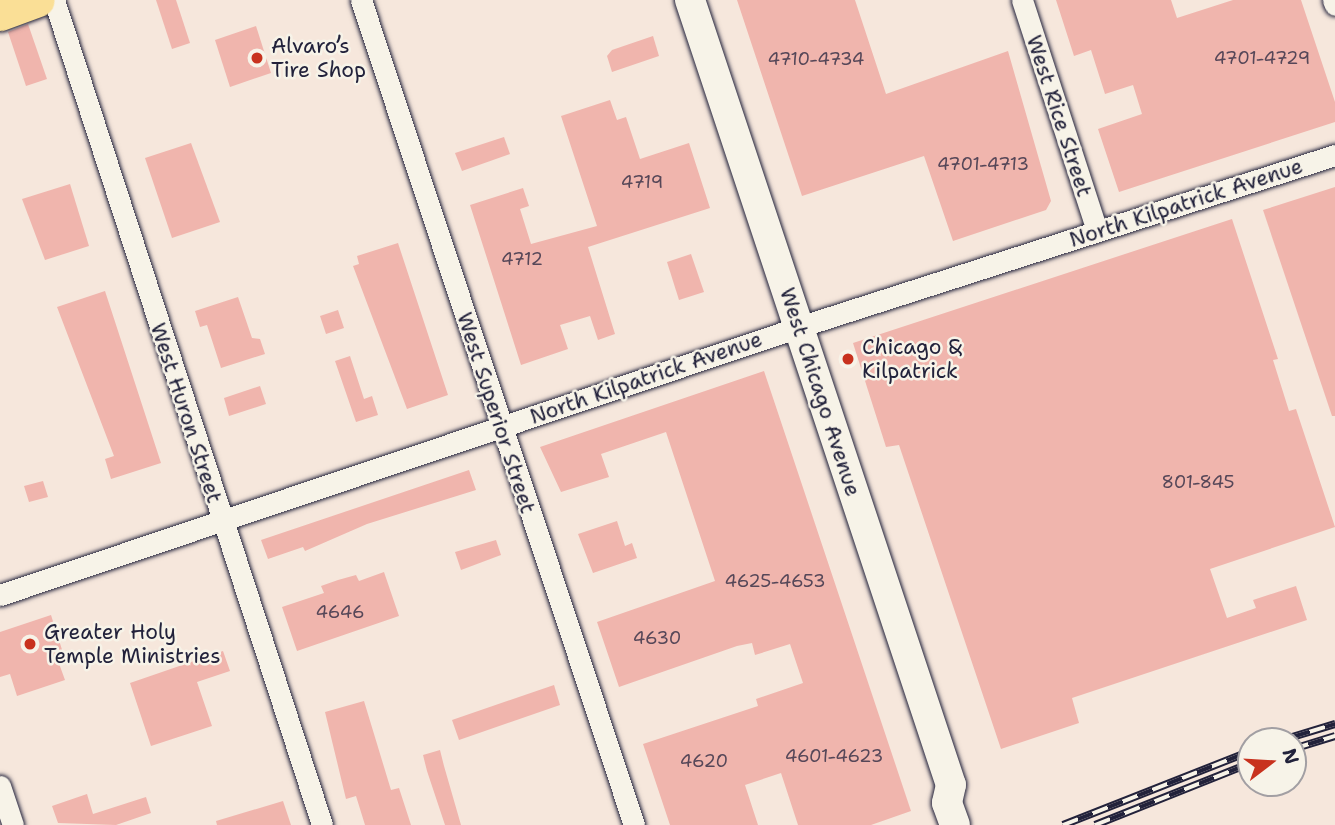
<!DOCTYPE html>
<html>
<head>
<meta charset="utf-8">
<style>
  body { margin:0 }
  #map { position:relative; width:1335px; height:825px; overflow:hidden; background:#f6e7dc; font-family:"Shantell Sans",sans-serif }
  div>[style] { position:absolute }
  .building>* { inset:0; background:#f0b5ad }
  .roads { filter:drop-shadow(0 0 2px #22223b) drop-shadow(0 0 2px #22223b) }
  .minor>* { height:21px; margin:-10.5px; padding:0 10.5px; transform-origin:10.5px; border-radius:10.5px; background:#f7f3e8 }
  .secondary>* { height:30px; margin:-15px; padding:0 15px; transform-origin:15px; border-radius:15px; background:#f7f3e8 }
  .primary>* { height:33px; margin:-16.5px; padding:0 16.5px; transform-origin:16.5px; border-radius:16.5px; background:#fadf96 }
  .rail>* { height:8px; margin-top:-4px; transform-origin:0; background:repeating-linear-gradient(90deg,#f7f3e8 0 16px,#22223b 0 32px); box-sizing:border-box; border-block:2px solid #22223b }
  .dots>* { width:19px; height:19px; translate:-50% -50%; box-sizing:border-box; border:4px solid #f7f3e8; border-radius:50% }
  span { translate:-50% -50%; white-space:nowrap; text-align:center; line-height:1.15; -webkit-text-stroke:5px #f7f3e8; paint-order:stroke }
  .number-label { font-size:18px; color:#564758 }
  .number-label span { -webkit-text-stroke-width:0 }
  .poi-label { font-size:21px; color:#22223b }
  .left { translate:0 -50%; text-align:left }
  .street-label { font-size:21px; color:#22223b }
  .north { position:absolute; left:1237px; top:727px; width:70px; height:70px; box-sizing:border-box; background:#f7f3e8; border:2px solid #a29fa3; border-radius:50%; rotate:73deg; font-size:19px; font-weight:700; line-height:28px; text-align:center; color:#22223b }
  .north::after { content:''; display:block; margin:auto; width:24px; height:32px; background:#c8321e; clip-path:polygon(50% 0,100% 100%,50% 72%,0 100%) }
</style>
</head>
<body>
<div id="map">
  <div class="building">
    <div style="clip-path:polygon(156px 0,176px 0,190px 43px,172px 49px)"></div>
    <div style="clip-path:polygon(737px 0,855px 0,886px 94px,1008px 51px,1051px 201px,1046px 210px,953px 241px,924px 156px,802px 196px)"></div>
    <div style="clip-path:polygon(1056px 0,1171px 0,1177px 18px,1233px 0,1301px 0,1335px 102px,1335px 122px,1119px 192px,1098px 129px,1142px 114px,1133px 85px,1105px 94px,1091px 50px,1074px 56px)"></div>
    <div style="clip-path:polygon(28px 24px,47px 79px,26px 86px,8px 32px)"></div>
    <div style="clip-path:polygon(256px 26px,271px 73px,230px 87px,215px 40px)"></div>
    <div style="clip-path:polygon(653px 36px,659px 56px,612px 72px,607px 56px,612px 50px)"></div>
    <div style="clip-path:polygon(610px 100px,617px 120px,626px 117px,640px 159px,689px 143px,710px 208px,588px 247px,615px 334px,598px 340px,590px 316px,560px 325px,568px 349px,521px 365px,470px 205px,523px 188px,529px 206px,520px 209px,531px 244px,597px 226px,561px 116px)"></div>
    <div style="clip-path:polygon(504px 137px,510px 154px,462px 171px,455px 153px)"></div>
    <div style="clip-path:polygon(191px 143px,220px 222px,172px 238px,145px 158px)"></div>
    <div style="clip-path:polygon(70px 184px,89px 246px,45px 260px,22px 199px)"></div>
    <div style="clip-path:polygon(1335px 187px,1335px 416px,1332px 416px,1263px 210px)"></div>
    <div style="clip-path:polygon(1232px 219px,1278px 359px,1273px 360px,1289px 411px,1296px 409px,1335px 527px,1210px 569px,1227px 618px,1256px 608px,1253px 600px,1296px 586px,1307px 620px,1072px 698px,1079px 723px,1001px 749px,899px 445px,886px 447px,853px 343px)"></div>
    <div style="clip-path:polygon(398px 243px,448px 395px,407px 409px,353px 266px,359px 264px,357px 256px)"></div>
    <div style="clip-path:polygon(691px 254px,704px 292px,679px 300px,667px 262px)"></div>
    <div style="clip-path:polygon(105px 291px,161px 463px,111px 479px,105px 459px,114px 456px,57px 307px)"></div>
    <div style="clip-path:polygon(238px 297px,252px 338px,260px 339px,265px 354px,221px 368px,207px 325px,200px 327px,195px 311px)"></div>
    <div style="clip-path:polygon(338px 310px,344px 328px,326px 334px,320px 316px)"></div>
    <div style="clip-path:polygon(350px 356px,364px 399px,372px 396px,378px 415px,356px 422px,335px 361px)"></div>
    <div style="clip-path:polygon(764px 371px,911px 811px,871px 825px,798px 825px,781px 773px,745px 785px,758px 825px,670px 825px,643px 744px,758px 706px,756px 699px,803px 683px,790px 644px,755px 655px,752px 643px,737px 646px,619px 687px,597px 622px,715px 581px,666px 432px,601px 454px,609px 477px,561px 492px,540px 447px)"></div>
    <div style="clip-path:polygon(260px 386px,266px 404px,229px 416px,224px 398px)"></div>
    <div style="clip-path:polygon(469px 470px,476px 490px,367px 524px,305px 551px,303px 547px,268px 559px,261px 540px)"></div>
    <div style="clip-path:polygon(43px 481px,48px 497px,29px 502px,24px 486px)"></div>
    <div style="clip-path:polygon(617px 521px,625px 546px,632px 543px,637px 558px,593px 573px,578px 534px)"></div>
    <div style="clip-path:polygon(496px 540px,501px 555px,461px 570px,455px 552px)"></div>
    <div style="clip-path:polygon(384px 572px,399px 616px,297px 651px,282px 607px,324px 593px,321px 586px,338px 580px,356px 575px,359px 581px)"></div>
    <div style="clip-path:polygon(51px 615px,64px 656px,57px 658px,65px 680px,17px 696px,10px 674px,0 677px,0 632px)"></div>
    <div style="clip-path:polygon(223px 651px,230px 671px,197px 682px,212px 726px,151px 746px,130px 683px)"></div>
    <div style="clip-path:polygon(554px 685px,560px 705px,459px 740px,452px 720px)"></div>
    <div style="clip-path:polygon(364px 701px,391px 790px,399px 788px,411px 825px,365px 825px,356px 796px,346px 799px,325px 712px)"></div>
    <div style="clip-path:polygon(440px 750px,444px 766px,461px 825px,445px 825px,427px 771px,423px 755px)"></div>
    <div style="clip-path:polygon(87px 794px,93px 814px,146px 797px,151px 813px,116px 825px,58px 823px,52px 806px)"></div>
    <div style="clip-path:polygon(283px 801px,291px 825px,217px 825px,216px 821px)"></div>
  </div>
  <div class="roads">
    <div class="minor">
      <div style="left:54px;top:0;width:867px;rotate:72deg"></div>
      <div style="left:361px;top:0;width:869px;rotate:71.69deg"></div>
      <div style="left:1022px;top:0;width:243px;rotate:72deg"></div>
      <div style="left:1333px;top:0;width:5px;rotate:68deg"></div>
      <div style="left:0;top:595px;width:843px;rotate:-18.54deg"></div>
      <div style="left:799px;top:327px;width:563px;rotate:-17.79deg"></div>
      <div style="left:0;top:786px;width:41px;rotate:71.6deg"></div>
    </div>
    <div class="secondary">
      <div style="left:690px;top:0;width:827px;rotate:71.61deg"></div>
      <div style="left:951px;top:785px;width:18px;rotate:103deg"></div>
      <div style="left:947px;top:803px;width:23px;rotate:70deg"></div>
    </div>
    <div class="primary">
      <div style="left:0;top:14px;width:40px;rotate:-20.2deg"></div>
    </div>
  </div>
  <div class="rail">
    <div style="left:1279px;top:741px;width:59px;rotate:-16.9deg"></div>
    <div style="left:1293px;top:749px;width:44px;rotate:-17.2deg"></div>
    <div style="left:1063px;top:825px;width:202px;rotate:-21.5deg"></div>
    <div style="left:1095px;top:825px;width:168px;rotate:-21.7deg"></div>
  </div>
  <div class="dots">
    <div style="left:257px;top:58px;background:#c8321e"></div>
    <div style="left:848px;top:359px;background:#c8321e"></div>
    <div style="left:30px;top:644px;background:#c8321e"></div>
  </div>
  <div class="number-label">
    <span style="left:1262px;top:58px">4701-4729</span>
    <span style="left:816px;top:59px">4710-4734</span>
    <span style="left:983px;top:164px">4701-4713</span>
    <span style="left:642px;top:182px">4719</span>
    <span style="left:522px;top:259px">4712</span>
    <span style="left:1198px;top:482px">801-845</span>
    <span style="left:775px;top:581px">4625-4653</span>
    <span style="left:340px;top:612px">4646</span>
    <span style="left:657px;top:638px">4630</span>
    <span style="left:834px;top:756px">4601-4623</span>
    <span style="left:704px;top:761px">4620</span>
  </div>
  <div class="poi-label">
    <span class="left" style="left:271px;top:58px">Alvaro’s<br>Tire Shop</span>
    <span class="left" style="left:862px;top:359px">Chicago &amp;<br>Kilpatrick</span>
    <span class="left" style="left:44px;top:644px">Greater Holy<br>Temple Ministries</span>
  </div>
  <div class="street-label">
    <span style="left:1059px;top:116px;rotate:72deg">West Rice Street</span>
    <span style="left:1186px;top:203px;rotate:-18deg">North Kilpatrick Avenue</span>
    <span style="left:646px;top:378px;rotate:-19deg">North Kilpatrick Avenue</span>
    <span style="left:820px;top:392px;rotate:72deg">West Chicago Avenue</span>
    <span style="left:186px;top:413px;rotate:72deg">West Huron Street</span>
    <span style="left:496px;top:413px;rotate:72deg">West Superior Street</span>
  </div>
  <div class="north">N</div>
</div>
</body>
</html>
